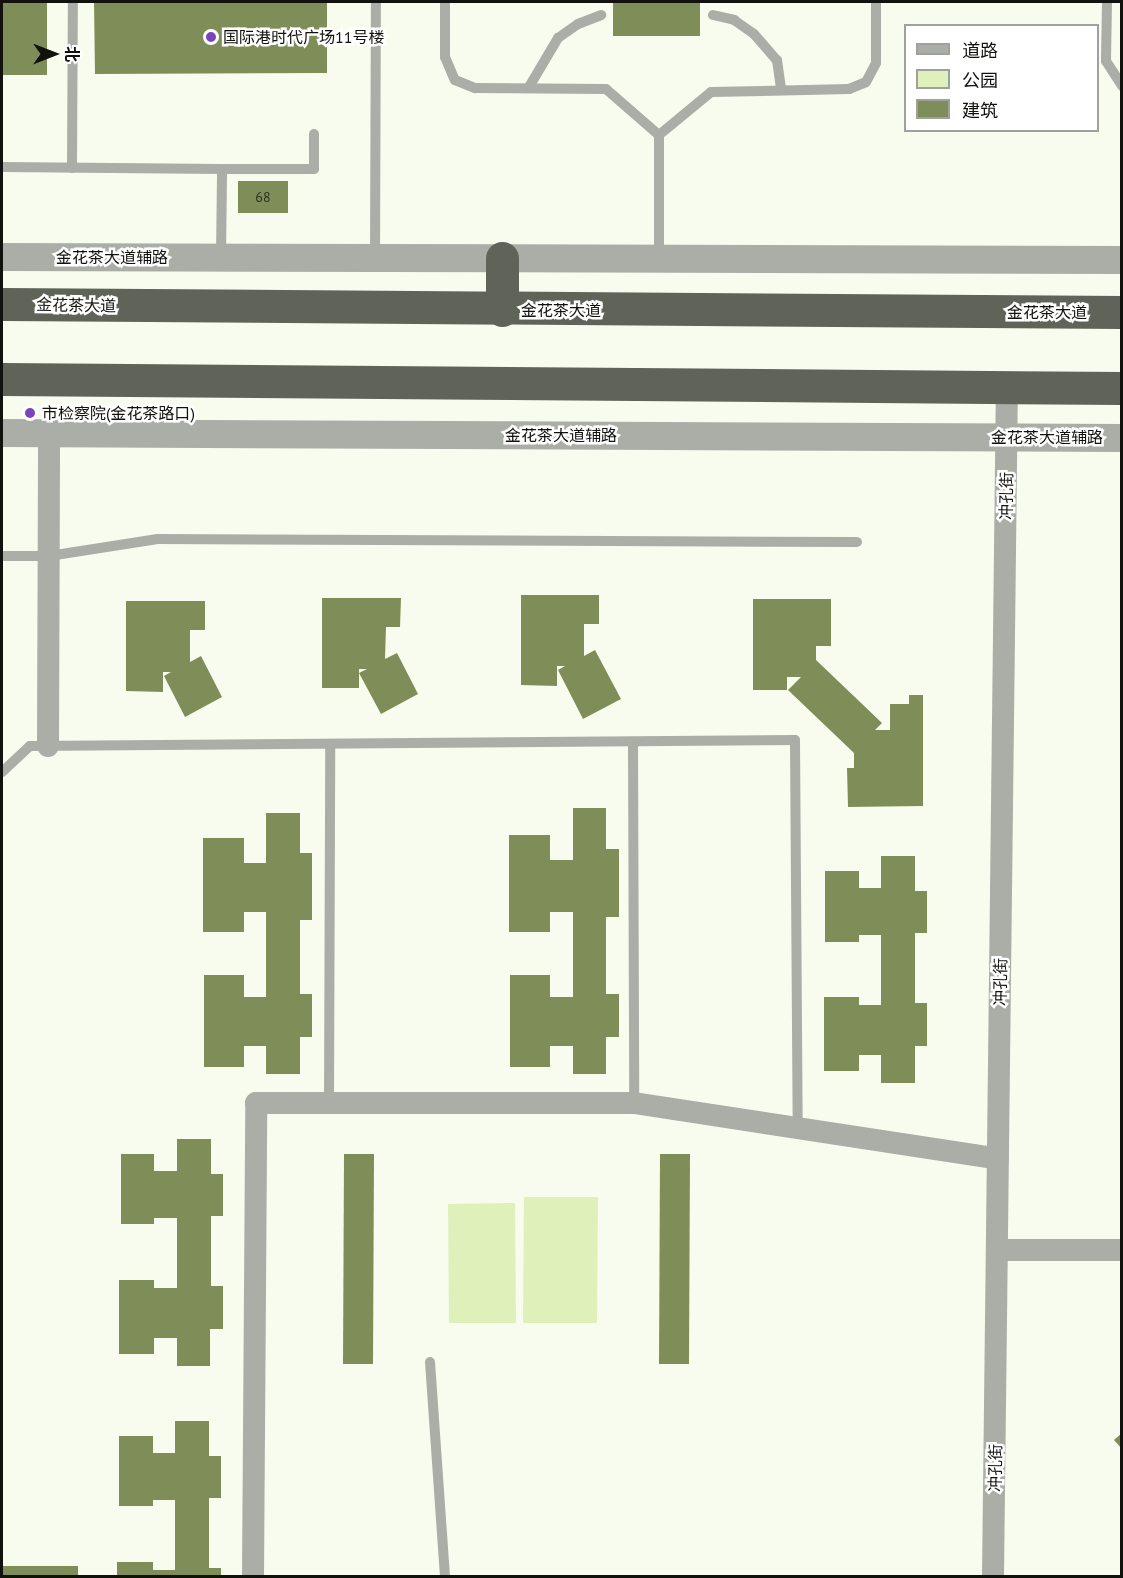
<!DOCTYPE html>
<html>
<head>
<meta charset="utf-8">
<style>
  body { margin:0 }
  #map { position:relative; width:1123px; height:1578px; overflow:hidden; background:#f7fcee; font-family:"PT Sans","Noto Sans SC",sans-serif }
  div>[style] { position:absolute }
  .green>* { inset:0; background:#dff0bb }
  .building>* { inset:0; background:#7f8e59 }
  .service>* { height:10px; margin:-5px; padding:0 5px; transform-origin:5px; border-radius:5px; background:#abada7 }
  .minor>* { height:22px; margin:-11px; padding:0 11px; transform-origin:11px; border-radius:11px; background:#abada7 }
  .tertiary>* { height:28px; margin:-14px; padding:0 14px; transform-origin:14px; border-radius:14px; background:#abada7 }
  .trunk>* { height:33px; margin:-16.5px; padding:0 16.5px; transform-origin:16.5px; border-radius:16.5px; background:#606358 }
  .dots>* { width:16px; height:16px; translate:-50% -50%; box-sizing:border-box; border:3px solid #fff; border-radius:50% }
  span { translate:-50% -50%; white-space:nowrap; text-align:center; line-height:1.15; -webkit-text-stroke:5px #fff; paint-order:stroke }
  .number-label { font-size:14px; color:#2c3121 }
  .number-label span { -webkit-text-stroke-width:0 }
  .poi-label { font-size:16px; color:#11120e }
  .left { translate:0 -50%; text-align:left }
  .street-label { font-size:16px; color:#11120e }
  .frame { position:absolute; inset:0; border:3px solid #11120e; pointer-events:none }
  .legend { position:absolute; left:904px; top:24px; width:195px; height:108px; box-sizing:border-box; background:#fff; border:2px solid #a0a09f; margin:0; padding:8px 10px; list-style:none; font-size:18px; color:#11120e }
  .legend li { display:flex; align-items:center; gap:12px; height:30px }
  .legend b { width:30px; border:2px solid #a0a09f }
  .north { position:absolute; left:24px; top:24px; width:60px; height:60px; -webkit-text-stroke:4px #fff; paint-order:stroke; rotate:90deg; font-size:16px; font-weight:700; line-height:24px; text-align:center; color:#11120e }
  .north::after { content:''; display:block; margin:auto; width:21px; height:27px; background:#11120e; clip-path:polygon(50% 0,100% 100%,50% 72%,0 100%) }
</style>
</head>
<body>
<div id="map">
  <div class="green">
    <div style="clip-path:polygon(524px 1197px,598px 1197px,597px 1323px,523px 1323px)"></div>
    <div style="clip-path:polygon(515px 1203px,516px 1323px,449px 1323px,448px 1204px)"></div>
  </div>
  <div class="building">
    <div style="clip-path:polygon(2px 2px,47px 2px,47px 75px,2px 75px)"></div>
    <div style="clip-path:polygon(94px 2px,327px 2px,327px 73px,95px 74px)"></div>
    <div style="clip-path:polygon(613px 2px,700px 2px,700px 36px,613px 36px)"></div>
    <div style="clip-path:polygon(238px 181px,288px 181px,288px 213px,238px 213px)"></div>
    <div style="clip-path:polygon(521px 595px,599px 595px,599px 624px,584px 624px,584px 656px,595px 650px,621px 699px,583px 719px,558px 670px,565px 666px,557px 666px,557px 686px,521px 685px)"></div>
    <div style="clip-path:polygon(322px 598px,401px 598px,400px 627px,386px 627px,385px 659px,397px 653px,418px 694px,381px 714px,359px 673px,367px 669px,359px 669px,359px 688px,322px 688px)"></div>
    <div style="clip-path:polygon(753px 599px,831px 599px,831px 646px,816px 646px,816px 660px,882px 723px,875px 730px,890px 730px,890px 704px,909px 704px,909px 695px,923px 695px,923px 806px,848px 807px,847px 768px,854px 768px,854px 753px,788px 690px,801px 677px,787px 677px,787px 690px,753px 690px)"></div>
    <div style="clip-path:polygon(126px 601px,205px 601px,205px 630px,190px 630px,190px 662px,201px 656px,222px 697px,185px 717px,164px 676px,171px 672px,163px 672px,163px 692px,126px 691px)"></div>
    <div style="clip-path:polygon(573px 808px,606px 808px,606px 849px,619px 849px,619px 917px,606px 917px,606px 994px,619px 994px,619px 1037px,606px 1037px,606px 1074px,573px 1074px,573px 1046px,550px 1046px,550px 1067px,510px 1067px,510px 975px,550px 975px,550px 997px,573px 997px,573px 912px,550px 912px,550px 932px,509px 932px,509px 835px,550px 835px,550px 860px,573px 860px)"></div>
    <div style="clip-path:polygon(266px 813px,300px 813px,300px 853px,312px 853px,312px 920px,300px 920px,300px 994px,312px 994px,312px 1037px,300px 1037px,300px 1074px,266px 1074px,266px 1046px,244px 1046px,244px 1067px,204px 1067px,204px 975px,244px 975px,244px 997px,266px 997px,266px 912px,244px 912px,244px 932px,203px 932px,203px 838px,244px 838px,244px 863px,266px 863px)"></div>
    <div style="clip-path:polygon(881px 856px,915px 856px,915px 891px,927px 891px,927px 933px,915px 933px,915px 1003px,927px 1003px,927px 1046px,915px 1046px,915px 1083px,881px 1083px,881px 1055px,859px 1055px,859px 1071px,824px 1071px,824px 997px,859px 997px,859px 1005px,881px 1005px,881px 935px,859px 935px,859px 942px,825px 942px,825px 871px,859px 871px,859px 888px,881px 888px)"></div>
    <div style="clip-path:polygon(177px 1139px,211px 1139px,211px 1174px,223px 1174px,223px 1216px,211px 1216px,211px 1286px,223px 1286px,223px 1329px,210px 1329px,210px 1366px,177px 1366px,177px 1338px,154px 1338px,154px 1354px,119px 1354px,119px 1280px,154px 1280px,154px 1288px,177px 1288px,177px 1218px,154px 1218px,154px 1224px,121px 1224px,121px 1154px,154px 1154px,154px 1171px,177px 1171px)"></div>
    <div style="clip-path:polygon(344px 1154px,374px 1154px,373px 1364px,343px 1364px)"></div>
    <div style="clip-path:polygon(660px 1154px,690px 1154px,689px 1364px,659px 1364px)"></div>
    <div style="clip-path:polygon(175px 1421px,209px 1421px,209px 1456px,221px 1456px,221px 1498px,209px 1498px,209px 1568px,221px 1568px,221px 1576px,117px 1576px,117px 1562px,153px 1562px,153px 1570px,175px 1570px,175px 1500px,153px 1500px,153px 1506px,119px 1506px,119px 1436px,153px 1436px,153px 1453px,175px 1453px)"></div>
    <div style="clip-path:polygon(1122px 1433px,1122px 1449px,1114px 1440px)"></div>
    <div style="clip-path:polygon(2px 1566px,78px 1566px,78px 1576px,2px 1576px)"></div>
  </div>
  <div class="service">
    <div style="left:445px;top:2px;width:55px;rotate:90deg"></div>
    <div style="left:445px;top:57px;width:25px;rotate:67deg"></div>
    <div style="left:455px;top:80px;width:22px;rotate:22deg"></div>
    <div style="left:475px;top:88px;width:131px;rotate:0.4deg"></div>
    <div style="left:606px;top:89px;width:70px;rotate:41deg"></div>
    <div style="left:659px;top:135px;width:67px;rotate:-39.6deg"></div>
    <div style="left:711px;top:92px;width:138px;rotate:-1.2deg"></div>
    <div style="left:849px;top:89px;width:18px;rotate:-22deg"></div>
    <div style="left:866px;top:82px;width:21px;rotate:-62deg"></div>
    <div style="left:876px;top:63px;width:61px;rotate:-90deg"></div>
    <div style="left:1107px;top:2px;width:59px;rotate:91deg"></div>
    <div style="left:1106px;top:61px;width:30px;rotate:57deg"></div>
    <div style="left:713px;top:15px;width:22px;rotate:13deg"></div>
    <div style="left:734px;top:20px;width:24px;rotate:35deg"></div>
    <div style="left:754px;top:34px;width:35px;rotate:49deg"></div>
    <div style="left:777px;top:60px;width:30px;rotate:82deg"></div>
    <div style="left:529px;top:87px;width:57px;rotate:-59.4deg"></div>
    <div style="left:558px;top:38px;width:24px;rotate:-35deg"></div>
    <div style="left:578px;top:24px;width:25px;rotate:-21deg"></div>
    <div style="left:659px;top:135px;width:123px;rotate:90deg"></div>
    <div style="left:2px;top:167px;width:220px;rotate:0.5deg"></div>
    <div style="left:72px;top:168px;width:166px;rotate:-89.7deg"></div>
    <div style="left:221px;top:257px;width:88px;rotate:-89.3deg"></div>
    <div style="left:222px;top:169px;width:92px"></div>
    <div style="left:314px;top:169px;width:35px;rotate:-90deg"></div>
    <div style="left:375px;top:258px;width:256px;rotate:-89.8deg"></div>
    <div style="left:2px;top:556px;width:47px"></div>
    <div style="left:49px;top:556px;width:110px;rotate:-8.9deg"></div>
    <div style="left:158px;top:539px;width:699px;rotate:0.25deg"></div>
    <div style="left:633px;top:742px;width:361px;rotate:89.8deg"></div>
    <div style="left:2px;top:772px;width:38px;rotate:-43deg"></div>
    <div style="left:30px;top:746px;width:765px;rotate:-0.45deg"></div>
    <div style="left:795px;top:740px;width:388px;rotate:89.6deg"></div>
    <div style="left:329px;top:1103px;width:359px;rotate:-89.8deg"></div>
    <div style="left:430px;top:1362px;width:215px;rotate:86deg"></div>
  </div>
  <div class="minor">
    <div style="left:48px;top:746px;width:313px;rotate:-89.8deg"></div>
    <div style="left:997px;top:1250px;width:125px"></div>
    <div style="left:253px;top:1576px;width:473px;rotate:-89.6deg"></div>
    <div style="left:256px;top:1103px;width:378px"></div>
    <div style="left:634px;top:1103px;width:368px;rotate:8.7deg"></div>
    <div style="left:993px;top:1576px;width:1189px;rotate:-89.33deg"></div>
  </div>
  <div class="tertiary">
    <div style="left:2px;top:257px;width:1120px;rotate:0.15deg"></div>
    <div style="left:2px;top:433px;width:1120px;rotate:0.26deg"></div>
  </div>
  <div class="trunk">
    <div style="left:502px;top:258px;width:52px;rotate:90deg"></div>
    <div style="left:2px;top:304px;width:1120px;rotate:0.41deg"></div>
    <div style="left:2px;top:379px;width:1120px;rotate:0.46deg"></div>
  </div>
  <div class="dots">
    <div style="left:211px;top:37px;background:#7c44bb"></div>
    <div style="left:30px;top:413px;background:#7c44bb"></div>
  </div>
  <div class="number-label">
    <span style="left:263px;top:197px">68</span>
  </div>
  <div class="poi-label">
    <span class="left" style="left:223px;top:37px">国际港时代广场11号楼</span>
    <span class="left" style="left:42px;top:413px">市检察院(金花茶路口)</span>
  </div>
  <div class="street-label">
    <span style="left:112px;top:257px">金花茶大道辅路</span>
    <span style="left:76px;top:305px;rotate:1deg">金花茶大道</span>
    <span style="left:561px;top:310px">金花茶大道</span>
    <span style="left:1047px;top:312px">金花茶大道</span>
    <span style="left:561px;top:435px">金花茶大道辅路</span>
    <span style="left:1047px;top:437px">金花茶大道辅路</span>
    <span style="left:1006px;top:496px;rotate:-89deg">冲孔街</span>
    <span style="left:1000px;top:982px;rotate:-89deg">冲孔街</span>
    <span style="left:995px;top:1468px;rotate:-89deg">冲孔街</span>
  </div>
  <div class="frame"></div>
  <ul class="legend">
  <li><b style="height:8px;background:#abada7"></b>道路</li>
  <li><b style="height:16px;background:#dff0bb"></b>公园</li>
  <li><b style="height:16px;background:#7f8e59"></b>建筑</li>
  </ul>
  <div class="north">北</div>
</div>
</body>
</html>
